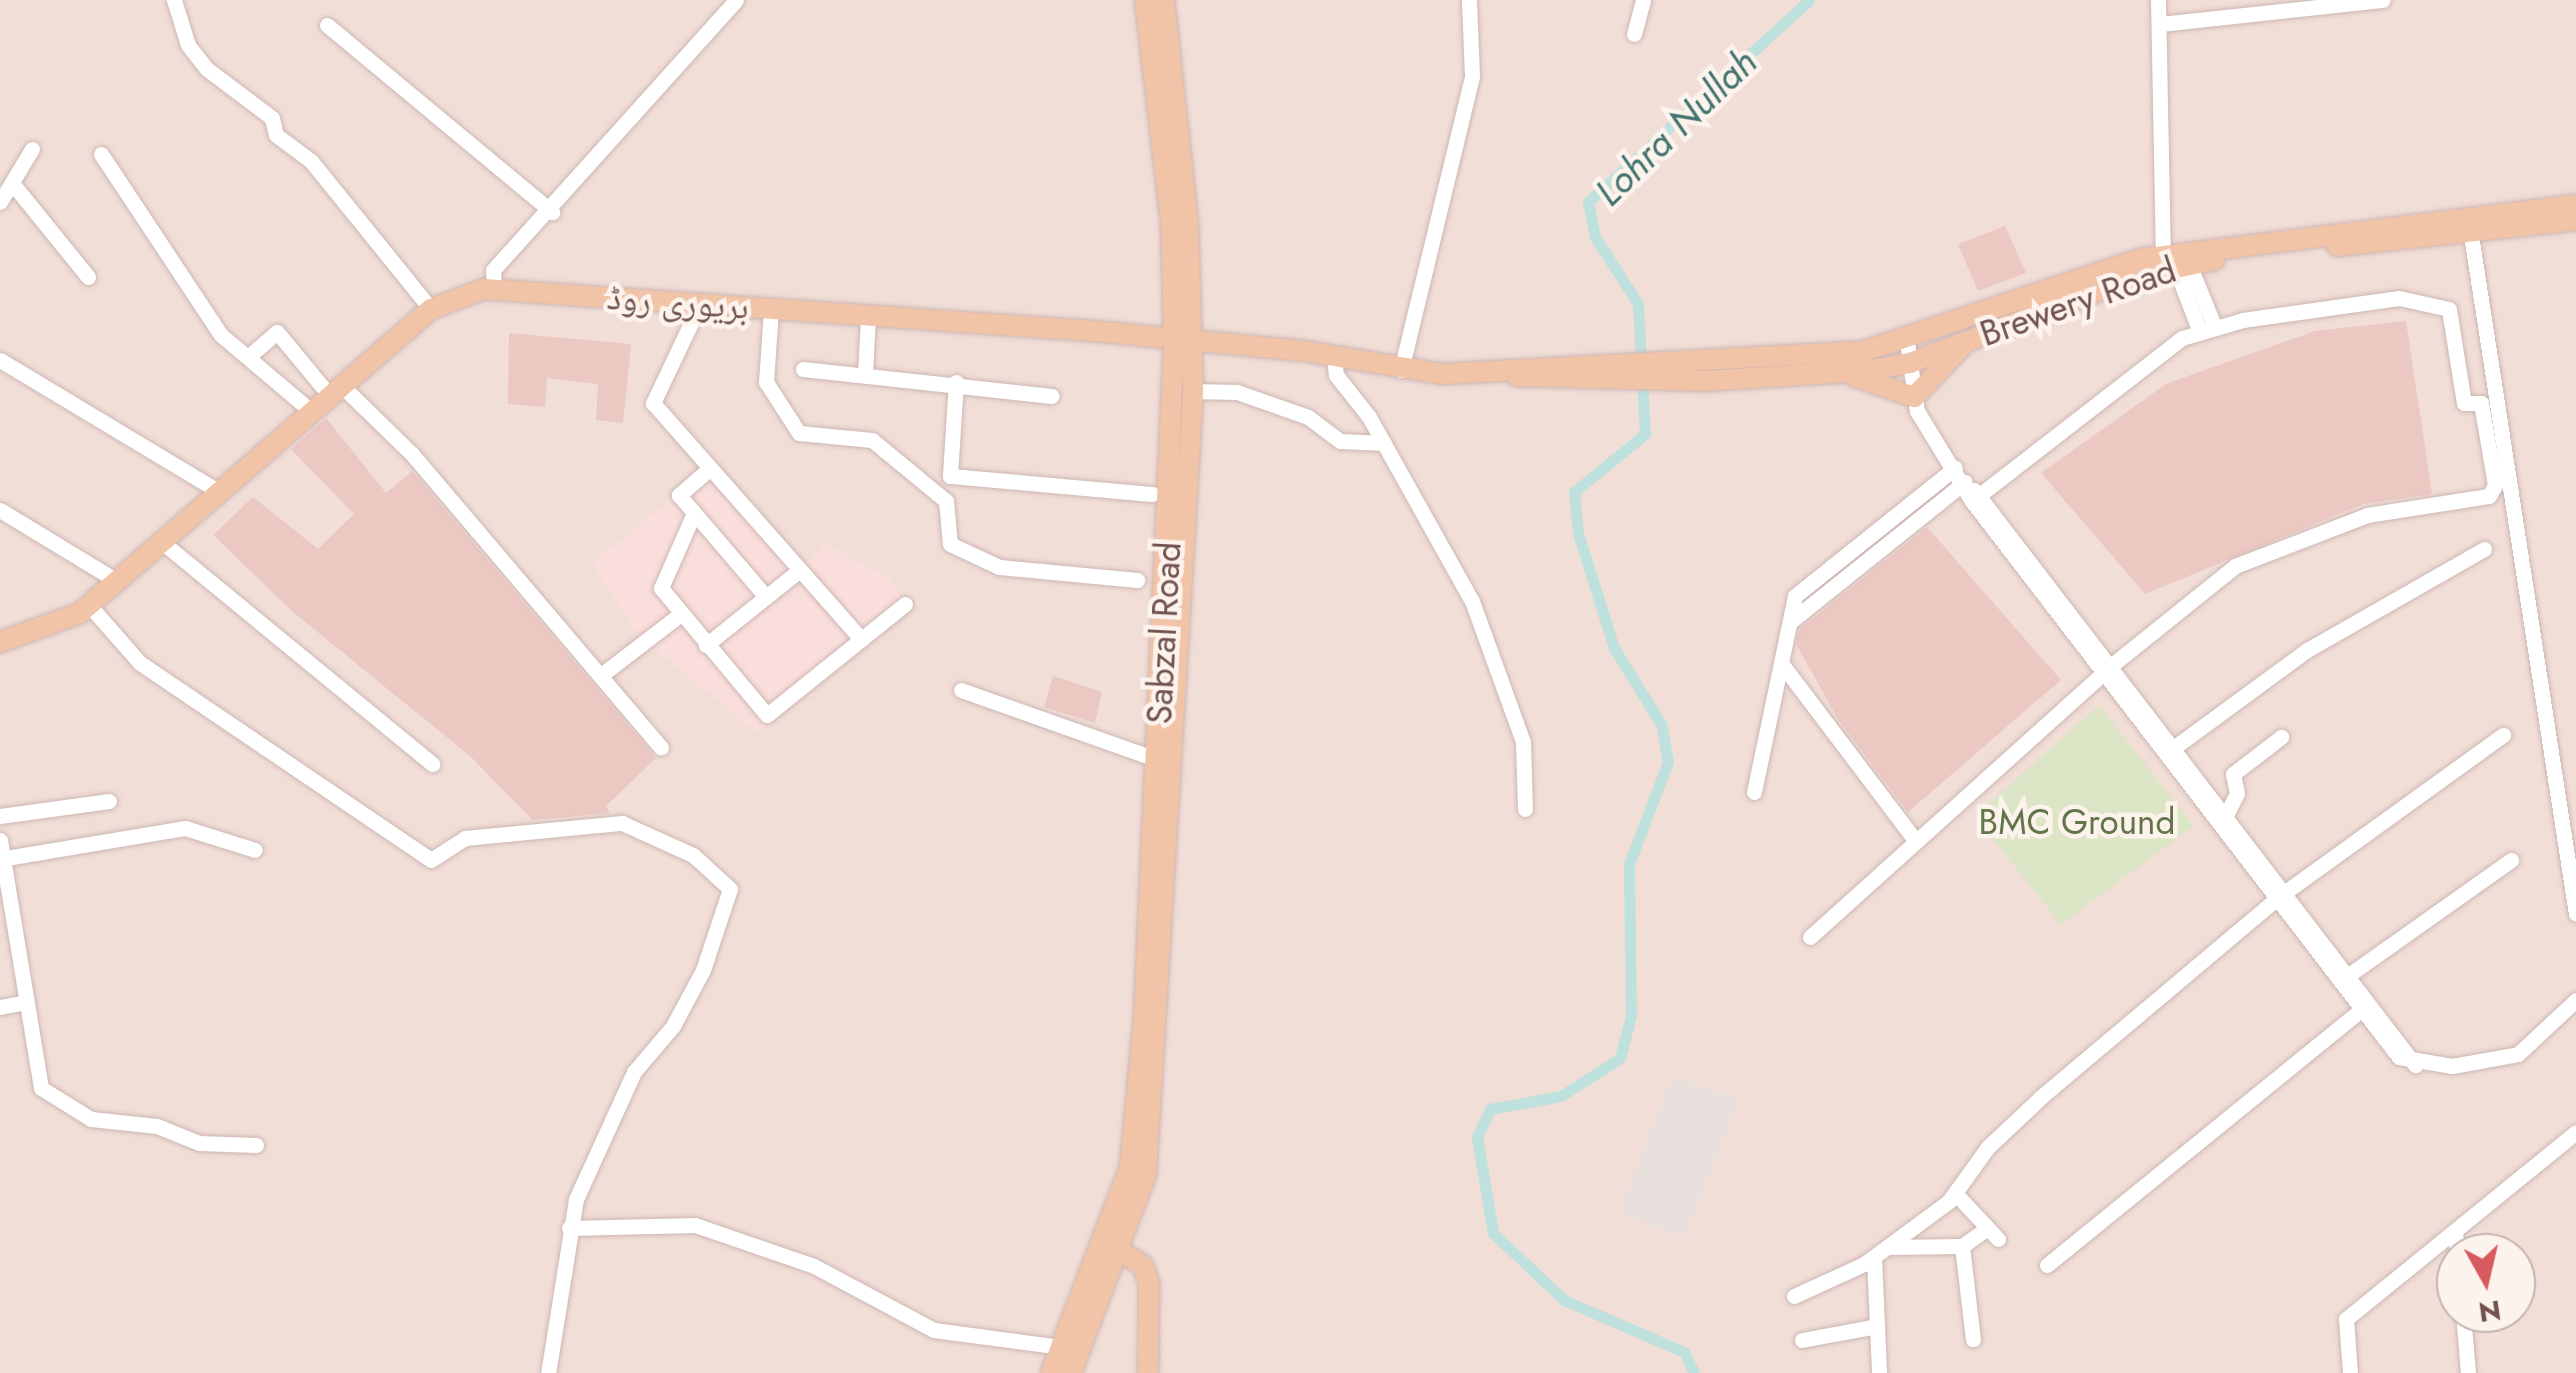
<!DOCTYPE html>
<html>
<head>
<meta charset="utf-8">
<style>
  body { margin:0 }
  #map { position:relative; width:2576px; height:1373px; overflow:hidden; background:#faeee7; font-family:Jost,"Noto Naskh Arabic",sans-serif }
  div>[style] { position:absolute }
  .residential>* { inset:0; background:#f1ded7 }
  .commercial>* { inset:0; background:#f9dedc }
  .industrial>* { inset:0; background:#e9e0dd }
  .green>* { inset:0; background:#dce6c7 }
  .canal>* { height:11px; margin:-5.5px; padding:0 5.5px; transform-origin:5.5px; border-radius:5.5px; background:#bee1dd }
  .building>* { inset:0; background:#ecc8c2 }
  .roads { filter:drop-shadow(0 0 2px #cdb6b2) drop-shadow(0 0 2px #cdb6b2) }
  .minor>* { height:15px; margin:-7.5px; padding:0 7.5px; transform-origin:7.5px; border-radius:7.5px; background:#fff }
  .major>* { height:20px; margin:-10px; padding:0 10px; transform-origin:10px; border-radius:10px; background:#f1c3a7 }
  span { translate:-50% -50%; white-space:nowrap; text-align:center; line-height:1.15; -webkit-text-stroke:9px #fdf3ed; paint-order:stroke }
  .street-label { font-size:35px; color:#71524e }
  .park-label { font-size:35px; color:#617548 }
  .water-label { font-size:38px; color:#447470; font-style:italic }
  .north { position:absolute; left:2436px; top:1233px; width:100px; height:100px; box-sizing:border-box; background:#fdf3ed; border:2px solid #c5b3ad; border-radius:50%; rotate:172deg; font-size:28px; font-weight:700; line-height:40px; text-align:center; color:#71524e }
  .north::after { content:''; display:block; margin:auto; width:35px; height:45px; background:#d65a5e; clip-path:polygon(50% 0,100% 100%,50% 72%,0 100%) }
</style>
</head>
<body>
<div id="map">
  <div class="residential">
    <div style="clip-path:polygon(evenodd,0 0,2576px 0,2576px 1373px,0 1373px,0 0,2456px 1253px,2516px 1253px,2516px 1313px,2456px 1313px,2456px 1253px)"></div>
  </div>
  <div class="commercial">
    <div style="clip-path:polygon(704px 473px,796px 571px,825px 544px,889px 577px,905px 604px,758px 733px,640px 638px,592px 563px)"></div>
  </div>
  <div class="industrial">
    <div style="clip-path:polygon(1673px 1076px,1738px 1100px,1684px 1238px,1619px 1213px)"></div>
  </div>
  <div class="green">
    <div style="clip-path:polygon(2099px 705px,2194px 826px,2061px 925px,1975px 816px)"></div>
  </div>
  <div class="canal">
    <div style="left:1694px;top:1373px;width:23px;rotate:-115deg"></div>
    <div style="left:1684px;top:1352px;width:131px;rotate:-156.6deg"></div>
    <div style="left:1564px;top:1300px;width:98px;rotate:-136.7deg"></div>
    <div style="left:1493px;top:1233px;width:97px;rotate:-99.5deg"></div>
    <div style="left:1477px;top:1137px;width:31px;rotate:-65deg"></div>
    <div style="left:1490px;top:1109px;width:72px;rotate:-10.4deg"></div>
    <div style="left:1561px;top:1096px;width:70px;rotate:-32.8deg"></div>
    <div style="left:1620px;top:1058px;width:43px;rotate:-75.3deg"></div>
    <div style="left:1631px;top:1016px;width:152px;rotate:-90.8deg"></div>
    <div style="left:1629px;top:864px;width:109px;rotate:-69.1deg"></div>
    <div style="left:1668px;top:762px;width:39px;rotate:-100deg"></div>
    <div style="left:1661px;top:724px;width:89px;rotate:-121.7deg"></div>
    <div style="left:1614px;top:648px;width:121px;rotate:-107.4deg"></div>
    <div style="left:1578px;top:533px;width:41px;rotate:-95.6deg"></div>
    <div style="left:1574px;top:492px;width:92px;rotate:-39.2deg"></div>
    <div style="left:1645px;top:434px;width:130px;rotate:-93.1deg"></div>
    <div style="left:1638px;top:304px;width:80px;rotate:-122.7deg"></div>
    <div style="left:1595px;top:237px;width:36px;rotate:-101deg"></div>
    <div style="left:1588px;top:202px;width:299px;rotate:-42.4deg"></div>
  </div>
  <div class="building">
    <div style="clip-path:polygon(2005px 226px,2026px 273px,1978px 291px,1958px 244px)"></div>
    <div style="clip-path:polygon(2406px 321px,2432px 494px,2363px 504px,2145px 594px,2041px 473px,2166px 384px,2315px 331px)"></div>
    <div style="clip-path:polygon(509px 333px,631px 344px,623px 423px,596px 420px,598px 384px,547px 378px,545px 407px,508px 404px)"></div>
    <div style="clip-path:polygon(326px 418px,386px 493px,412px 471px,656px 758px,606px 806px,610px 813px,533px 820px,470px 756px,293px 612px,213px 535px,253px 497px,318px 549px,354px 514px,291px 449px)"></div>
    <div style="clip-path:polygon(1927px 527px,2061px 680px,1908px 812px,1838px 719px,1796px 644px,1800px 629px)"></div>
    <div style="clip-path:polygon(1053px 676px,1102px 692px,1095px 723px,1044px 707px)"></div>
  </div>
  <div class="roads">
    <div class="minor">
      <div style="left:174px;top:0;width:47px;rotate:72.7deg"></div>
      <div style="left:188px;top:45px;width:31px;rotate:52deg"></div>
      <div style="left:207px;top:69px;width:81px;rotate:37deg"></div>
      <div style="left:272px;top:118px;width:17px;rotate:77deg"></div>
      <div style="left:276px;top:135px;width:44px;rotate:36.6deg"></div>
      <div style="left:311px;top:161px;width:191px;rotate:51deg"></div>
      <div style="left:2158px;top:0;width:266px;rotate:88.9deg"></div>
      <div style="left:2161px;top:24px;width:223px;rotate:-6.2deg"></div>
      <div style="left:327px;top:25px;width:293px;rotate:39.7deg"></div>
      <div style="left:1634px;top:34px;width:35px;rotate:-75deg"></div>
      <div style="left:101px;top:154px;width:217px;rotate:56.5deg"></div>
      <div style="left:221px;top:335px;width:119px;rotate:40.2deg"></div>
      <div style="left:12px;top:183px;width:121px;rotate:51deg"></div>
      <div style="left:0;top:202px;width:62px;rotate:-58.9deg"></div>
      <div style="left:2469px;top:222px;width:700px;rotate:81.21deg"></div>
      <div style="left:2189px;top:264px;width:69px;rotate:67.9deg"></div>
      <div style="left:2175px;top:267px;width:70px;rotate:69deg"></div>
      <div style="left:494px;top:289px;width:19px;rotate:-93deg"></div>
      <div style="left:493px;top:270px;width:363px;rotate:-48deg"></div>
      <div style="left:700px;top:304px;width:110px;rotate:115.4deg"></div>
      <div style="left:653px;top:403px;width:315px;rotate:48.6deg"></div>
      <div style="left:771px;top:309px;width:73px;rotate:93.9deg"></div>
      <div style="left:766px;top:382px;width:61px;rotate:57.1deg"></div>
      <div style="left:799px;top:433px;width:73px;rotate:5.5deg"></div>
      <div style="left:872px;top:440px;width:96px;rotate:39.5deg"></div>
      <div style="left:946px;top:501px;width:43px;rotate:84.7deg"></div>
      <div style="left:950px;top:544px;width:54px;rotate:25.1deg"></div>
      <div style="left:999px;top:567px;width:139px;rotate:5.4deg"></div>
      <div style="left:1907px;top:342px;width:70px;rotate:81.8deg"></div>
      <div style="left:1917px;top:411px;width:105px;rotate:58.6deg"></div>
      <div style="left:1972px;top:501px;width:701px;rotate:52.48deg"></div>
      <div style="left:2399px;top:1057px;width:54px;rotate:9.6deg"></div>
      <div style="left:2452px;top:1066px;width:67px;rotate:-10.3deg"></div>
      <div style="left:2518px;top:1054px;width:79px;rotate:-43deg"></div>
      <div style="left:248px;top:357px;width:38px;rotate:-41deg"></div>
      <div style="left:277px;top:332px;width:83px;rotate:50.4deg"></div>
      <div style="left:1334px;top:357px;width:18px;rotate:84deg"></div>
      <div style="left:1336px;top:375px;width:53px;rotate:51.8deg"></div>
      <div style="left:1369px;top:417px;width:211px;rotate:60.8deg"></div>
      <div style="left:1472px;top:601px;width:150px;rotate:70.1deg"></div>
      <div style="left:1523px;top:742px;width:67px;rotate:88.3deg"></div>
      <div style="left:0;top:360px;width:257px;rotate:31deg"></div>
      <div style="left:803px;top:369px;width:250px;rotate:6.2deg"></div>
      <div style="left:1401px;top:370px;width:302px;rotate:-76.4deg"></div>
      <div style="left:1472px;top:76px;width:76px;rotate:-92.3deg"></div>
      <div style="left:865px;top:374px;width:58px;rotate:-87deg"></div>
      <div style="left:956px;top:382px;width:94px;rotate:93.7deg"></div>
      <div style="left:950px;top:476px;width:203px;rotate:5.1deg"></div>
      <div style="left:342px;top:386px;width:98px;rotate:44.2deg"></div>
      <div style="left:412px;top:454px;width:385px;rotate:49.7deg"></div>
      <div style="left:1193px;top:391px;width:44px;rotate:1.3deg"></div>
      <div style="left:1237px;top:392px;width:75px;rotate:19.4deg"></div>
      <div style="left:1308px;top:417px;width:40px;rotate:37deg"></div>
      <div style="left:1340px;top:441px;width:44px;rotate:2.6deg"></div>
      <div style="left:709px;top:469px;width:40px;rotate:139deg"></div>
      <div style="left:679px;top:495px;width:134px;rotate:49.5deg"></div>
      <div style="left:1974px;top:490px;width:725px;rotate:52.51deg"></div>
      <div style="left:0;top:510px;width:137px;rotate:31.3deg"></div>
      <div style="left:694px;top:513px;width:82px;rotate:113.7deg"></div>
      <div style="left:661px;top:588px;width:165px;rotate:50.2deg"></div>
      <div style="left:767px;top:715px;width:177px;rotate:-38.8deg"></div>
      <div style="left:162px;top:542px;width:350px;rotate:39.4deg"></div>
      <div style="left:89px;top:605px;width:77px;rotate:48.7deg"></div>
      <div style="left:140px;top:663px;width:351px;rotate:34.1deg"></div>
      <div style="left:431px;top:860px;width:40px;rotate:-32.9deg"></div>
      <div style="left:465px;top:838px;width:158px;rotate:-5.5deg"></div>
      <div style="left:622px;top:823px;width:78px;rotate:24.3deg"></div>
      <div style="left:693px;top:855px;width:50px;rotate:42.6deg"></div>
      <div style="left:730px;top:889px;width:85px;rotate:108.4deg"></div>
      <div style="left:703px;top:970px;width:64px;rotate:118.2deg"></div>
      <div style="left:673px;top:1026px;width:60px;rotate:130.3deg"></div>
      <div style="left:634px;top:1072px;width:140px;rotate:114.5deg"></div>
      <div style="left:576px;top:1199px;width:176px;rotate:99.1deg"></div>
      <div style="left:1790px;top:622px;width:224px;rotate:-38.7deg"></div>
      <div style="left:706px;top:645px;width:117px;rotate:-38.7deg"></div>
      <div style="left:1781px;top:663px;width:222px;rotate:52.9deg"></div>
      <div style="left:600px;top:676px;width:98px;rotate:-37.6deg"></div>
      <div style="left:961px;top:690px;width:207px;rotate:19.5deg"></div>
      <div style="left:2168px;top:752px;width:172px;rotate:-36.3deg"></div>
      <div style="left:2307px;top:650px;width:204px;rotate:-29.7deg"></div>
      <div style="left:1754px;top:792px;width:200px;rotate:-78.2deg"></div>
      <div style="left:1795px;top:596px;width:205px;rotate:-38.7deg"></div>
      <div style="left:2227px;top:813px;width:22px;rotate:-63deg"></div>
      <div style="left:2237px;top:793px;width:19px;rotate:-102deg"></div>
      <div style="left:2233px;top:774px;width:61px;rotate:-37.6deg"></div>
      <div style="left:0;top:816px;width:110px;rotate:-7.8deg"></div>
      <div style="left:0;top:840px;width:251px;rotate:80.6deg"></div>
      <div style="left:41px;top:1088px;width:59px;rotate:31.8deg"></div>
      <div style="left:91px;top:1119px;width:66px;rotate:6.1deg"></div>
      <div style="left:157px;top:1126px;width:45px;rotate:22deg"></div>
      <div style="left:199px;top:1143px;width:57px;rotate:2deg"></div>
      <div style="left:0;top:859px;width:188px;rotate:-9.5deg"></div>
      <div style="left:185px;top:828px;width:73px;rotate:17.4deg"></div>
      <div style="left:1810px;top:937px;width:406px;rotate:-42deg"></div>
      <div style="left:2112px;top:665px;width:158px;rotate:-38.8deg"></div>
      <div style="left:2235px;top:566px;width:142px;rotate:-21.1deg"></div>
      <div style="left:2367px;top:515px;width:123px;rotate:-8.9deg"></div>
      <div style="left:2489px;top:496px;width:13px;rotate:-61deg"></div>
      <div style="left:2495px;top:485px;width:83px;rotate:-99.7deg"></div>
      <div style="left:2481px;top:403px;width:17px;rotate:180deg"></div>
      <div style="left:2464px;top:403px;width:95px;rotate:-99.1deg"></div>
      <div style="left:2449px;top:309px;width:51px;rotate:-167.6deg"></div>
      <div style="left:2399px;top:298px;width:158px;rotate:172deg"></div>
      <div style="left:2243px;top:320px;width:64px;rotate:163.6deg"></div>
      <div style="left:2182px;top:338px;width:266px;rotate:142.2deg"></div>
      <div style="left:2343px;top:979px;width:206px;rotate:-35.3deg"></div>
      <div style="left:0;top:1007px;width:26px;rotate:-11deg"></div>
      <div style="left:1955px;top:1193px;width:63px;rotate:46.9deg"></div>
      <div style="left:569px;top:1228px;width:126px;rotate:-1.4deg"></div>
      <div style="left:695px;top:1225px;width:126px;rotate:19deg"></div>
      <div style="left:814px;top:1266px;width:136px;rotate:28.1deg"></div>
      <div style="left:934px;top:1330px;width:129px;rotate:7.6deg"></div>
      <div style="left:2455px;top:1231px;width:22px;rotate:85deg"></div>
      <div style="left:1962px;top:1246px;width:94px;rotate:83.3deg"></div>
      <div style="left:1887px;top:1247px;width:75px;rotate:-0.8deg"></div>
      <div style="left:1962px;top:1246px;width:28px;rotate:-35deg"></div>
      <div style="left:1874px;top:1257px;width:116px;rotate:87.5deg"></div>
      <div style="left:2047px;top:1265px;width:411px;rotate:-39.1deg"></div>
      <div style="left:1794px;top:1296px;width:77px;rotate:-24.6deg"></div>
      <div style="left:1864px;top:1264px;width:106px;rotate:-36.5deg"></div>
      <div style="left:1949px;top:1201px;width:67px;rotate:-54.2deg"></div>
      <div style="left:1988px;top:1147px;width:73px;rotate:-43.3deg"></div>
      <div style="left:2041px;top:1097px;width:309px;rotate:-40.1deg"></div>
      <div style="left:2277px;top:898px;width:279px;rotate:-35.8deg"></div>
      <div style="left:2463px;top:1313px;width:60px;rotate:85.2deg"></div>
      <div style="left:1802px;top:1340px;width:76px;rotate:-10.6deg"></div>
      <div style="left:2350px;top:1373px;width:54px;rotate:-94.2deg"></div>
      <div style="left:2346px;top:1319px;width:296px;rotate:-39.1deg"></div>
    </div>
    <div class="major">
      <div style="left:2337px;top:246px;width:240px;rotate:-6.2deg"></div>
      <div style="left:1517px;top:376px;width:186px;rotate:1.5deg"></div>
      <div style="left:1703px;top:381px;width:163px;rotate:-3.5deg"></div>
      <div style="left:1866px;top:371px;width:45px;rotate:-10.3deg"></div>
      <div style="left:1910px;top:363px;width:247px;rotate:-20.9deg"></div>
      <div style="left:2141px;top:275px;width:75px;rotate:-11.6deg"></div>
      <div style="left:1854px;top:376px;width:64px;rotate:19.3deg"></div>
      <div style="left:1914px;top:397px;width:73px;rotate:-46.7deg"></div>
      <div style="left:0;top:642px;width:85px;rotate:-19.9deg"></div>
      <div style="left:80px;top:613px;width:464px;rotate:-40.9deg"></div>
      <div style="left:431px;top:309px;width:57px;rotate:-20.7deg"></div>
      <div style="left:484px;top:289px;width:610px;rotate:3.95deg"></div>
      <div style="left:1093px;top:331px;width:212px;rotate:5.4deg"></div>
      <div style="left:1304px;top:351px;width:141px;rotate:9.4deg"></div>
      <div style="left:1443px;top:374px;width:422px;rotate:-3.1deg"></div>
      <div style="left:1864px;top:351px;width:292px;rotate:-18.4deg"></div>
      <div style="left:2141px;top:259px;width:438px;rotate:-7.1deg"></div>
      <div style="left:1114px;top:1247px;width:35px;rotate:33deg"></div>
      <div style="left:1143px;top:1266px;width:18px;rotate:71deg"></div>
      <div style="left:1149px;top:1283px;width:90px;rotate:90.6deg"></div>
      <div style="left:1051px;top:1373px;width:221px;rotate:-69deg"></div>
      <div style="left:1130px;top:1167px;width:150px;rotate:-84.6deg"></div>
      <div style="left:1144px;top:1018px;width:676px;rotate:-87.46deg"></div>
      <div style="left:1174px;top:343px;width:122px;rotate:-91.4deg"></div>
      <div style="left:1171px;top:221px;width:223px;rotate:-96.7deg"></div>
      <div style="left:1071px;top:1373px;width:213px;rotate:-69.3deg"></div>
      <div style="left:1146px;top:1174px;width:784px;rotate:-86.56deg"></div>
      <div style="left:1193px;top:391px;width:167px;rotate:-91.7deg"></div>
      <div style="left:1188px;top:224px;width:225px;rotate:-96.1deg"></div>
    </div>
  </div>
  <div class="street-label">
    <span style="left:678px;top:302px;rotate:4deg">بریوری روڈ</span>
    <span style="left:2078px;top:302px;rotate:-19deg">Brewery Road</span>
    <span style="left:1164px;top:633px;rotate:-87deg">Sabzal Road</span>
  </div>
  <div class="park-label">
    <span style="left:2077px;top:822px">BMC Ground</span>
  </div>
  <div class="water-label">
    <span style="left:1676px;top:127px;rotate:-44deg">Lohra Nullah</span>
  </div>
  <div class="north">N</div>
</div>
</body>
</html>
